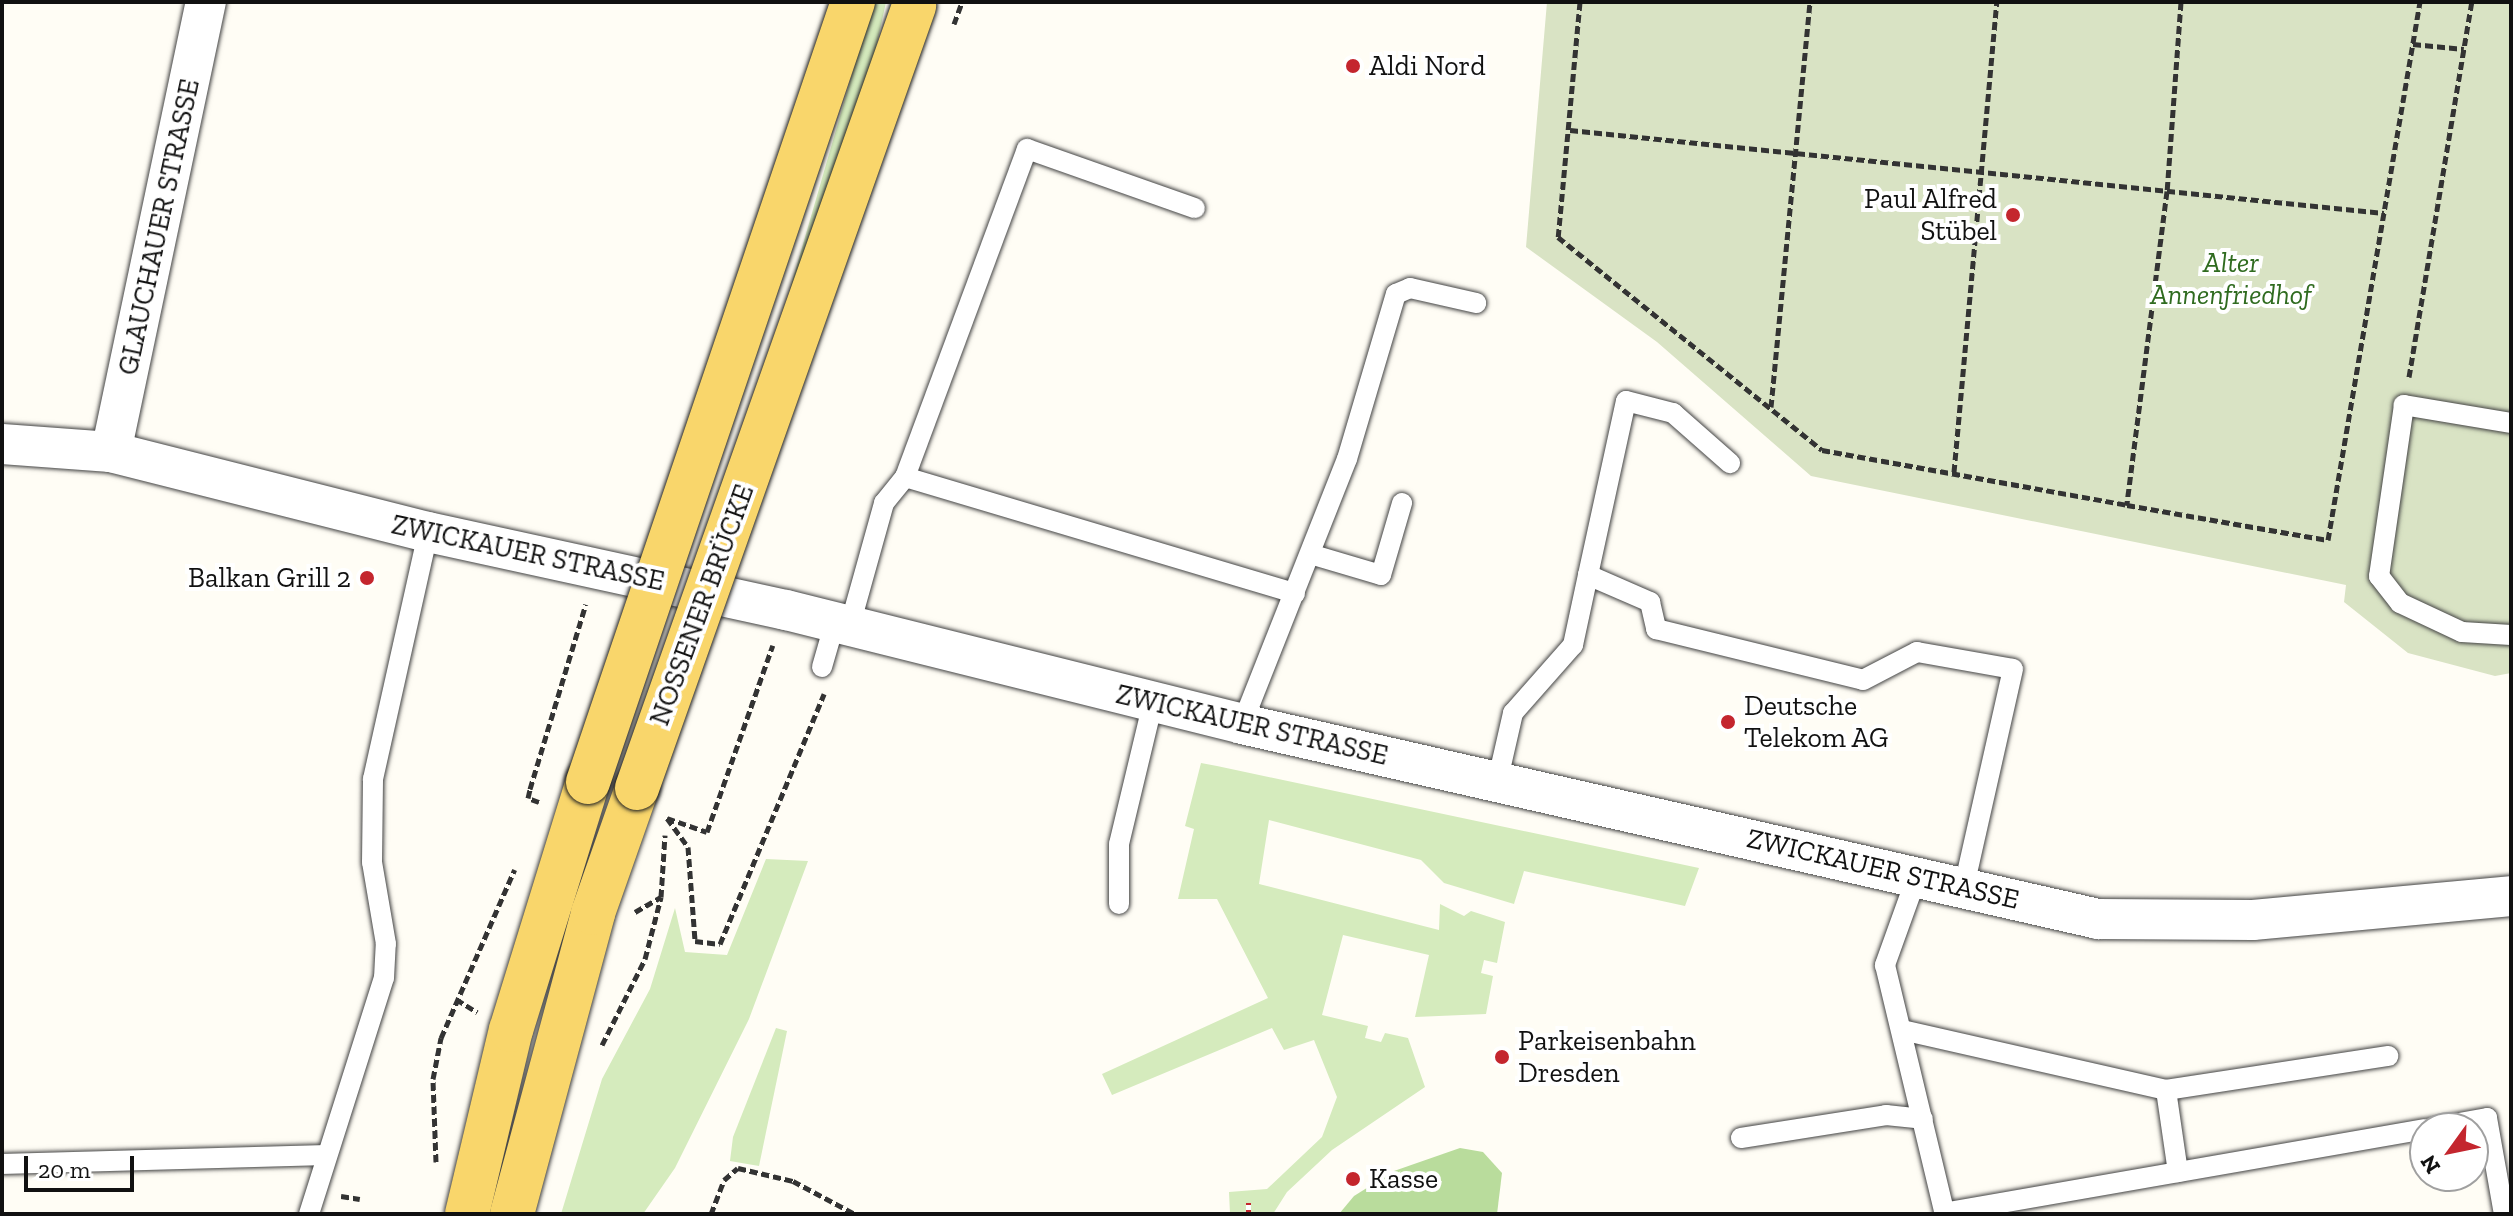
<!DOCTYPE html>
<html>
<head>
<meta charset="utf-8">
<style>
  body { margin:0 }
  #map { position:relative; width:2513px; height:1216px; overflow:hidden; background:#fffdf5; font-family:"Zilla Slab",serif }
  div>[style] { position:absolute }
  .green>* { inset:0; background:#d5ebbd }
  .forest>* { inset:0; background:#b9dc9c }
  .cemetery>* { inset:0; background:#d9e3c4 }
  .path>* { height:5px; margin-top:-2.5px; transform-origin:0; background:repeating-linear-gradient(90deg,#333 0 8px,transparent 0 12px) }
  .roads { filter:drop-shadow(0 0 2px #444) drop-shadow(0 0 2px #444) }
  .lane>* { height:20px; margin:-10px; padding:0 10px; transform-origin:10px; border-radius:10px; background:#fff }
  .street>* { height:40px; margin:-20px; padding:0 20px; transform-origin:20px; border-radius:20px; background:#fff }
  .primary>* { height:44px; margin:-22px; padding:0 22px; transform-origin:22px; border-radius:22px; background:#f9d66b }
  .rail>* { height:9px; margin-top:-4.5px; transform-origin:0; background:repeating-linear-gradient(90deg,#fff 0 18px,#c4262e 0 36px); box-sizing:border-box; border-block:2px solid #c4262e }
  .path-bridge>* { height:5px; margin-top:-2.5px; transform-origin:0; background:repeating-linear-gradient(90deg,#333 0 8px,transparent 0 12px) }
  .bridges { filter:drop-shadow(0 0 2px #222) drop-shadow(0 0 2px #222) }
  .primary-bridge>* { height:44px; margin:-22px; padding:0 22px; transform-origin:22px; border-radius:22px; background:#f9d66b }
  .dots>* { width:22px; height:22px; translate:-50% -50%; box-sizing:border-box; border:4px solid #fff; border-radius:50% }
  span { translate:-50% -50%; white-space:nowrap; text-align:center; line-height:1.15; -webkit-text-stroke:8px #fff; paint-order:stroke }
  .poi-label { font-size:28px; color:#111 }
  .left { translate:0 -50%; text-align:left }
  .right { translate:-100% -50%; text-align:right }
  .street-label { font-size:28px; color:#111 }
  .park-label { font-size:28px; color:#2f6b1f; font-style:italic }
  .frame { position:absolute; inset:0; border:4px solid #111; pointer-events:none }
  .north { position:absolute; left:2409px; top:1112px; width:80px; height:80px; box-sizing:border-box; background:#fff; border:2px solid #a0a0a0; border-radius:50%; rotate:237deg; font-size:22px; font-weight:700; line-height:32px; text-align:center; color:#111 }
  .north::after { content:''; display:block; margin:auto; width:28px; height:36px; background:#c4262e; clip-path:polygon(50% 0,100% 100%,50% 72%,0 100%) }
  .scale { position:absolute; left:24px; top:1156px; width:110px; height:36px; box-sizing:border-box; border:4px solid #111; border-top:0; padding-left:10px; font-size:24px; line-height:28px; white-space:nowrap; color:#111; -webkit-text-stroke:6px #fff; paint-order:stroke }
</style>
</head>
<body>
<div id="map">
  <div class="green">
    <div style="clip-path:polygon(873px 2px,886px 2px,874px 57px,786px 303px)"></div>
    <div style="clip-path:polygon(1201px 763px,1217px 766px,1699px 868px,1685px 906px,1524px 871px,1514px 904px,1444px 883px,1421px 860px,1269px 820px,1259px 884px,1439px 930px,1440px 904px,1464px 916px,1471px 911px,1505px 922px,1497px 963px,1484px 960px,1481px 973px,1493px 976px,1486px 1014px,1415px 1017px,1429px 955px,1343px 935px,1322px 1015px,1368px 1026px,1365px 1038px,1381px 1042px,1385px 1033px,1408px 1038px,1425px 1087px,1332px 1150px,1287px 1192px,1273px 1214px,1230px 1214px,1229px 1192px,1267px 1189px,1322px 1137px,1337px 1097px,1314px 1040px,1284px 1050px,1272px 1028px,1112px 1095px,1102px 1074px,1268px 998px,1217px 899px,1178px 899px,1194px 829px,1185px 826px)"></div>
    <div style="clip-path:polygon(766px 859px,808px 861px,749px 1019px,675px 1168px,643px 1214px,561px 1214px,602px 1079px,650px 989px,675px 908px,685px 952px,727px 955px)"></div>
    <div style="clip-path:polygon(776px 1028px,787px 1031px,759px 1166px,730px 1161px,733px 1137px)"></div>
  </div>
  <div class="forest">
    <div style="clip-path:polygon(1460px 1148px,1483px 1152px,1502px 1173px,1497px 1214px,1339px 1214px,1354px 1196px,1394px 1171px)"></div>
  </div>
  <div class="cemetery">
    <div style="clip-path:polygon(1547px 2px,2511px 2px,2511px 673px,2495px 676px,2408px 653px,2344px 602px,2346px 585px,1811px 476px,1657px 342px,1526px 247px)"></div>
  </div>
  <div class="path">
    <div style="left:1580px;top:2px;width:236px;rotate:95.3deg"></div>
    <div style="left:1558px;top:237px;width:339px;rotate:38.9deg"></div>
    <div style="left:1822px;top:450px;width:310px;rotate:10.2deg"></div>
    <div style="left:2181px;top:2px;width:190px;rotate:94.2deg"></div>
    <div style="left:2167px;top:191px;width:317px;rotate:97.3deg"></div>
    <div style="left:2127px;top:505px;width:204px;rotate:9.9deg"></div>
    <div style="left:2328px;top:540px;width:546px;rotate:-80.3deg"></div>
    <div style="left:2413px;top:44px;width:51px;rotate:5.6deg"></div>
    <div style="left:1570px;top:130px;width:818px;rotate:5.82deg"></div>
    <div style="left:2409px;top:377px;width:380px;rotate:-80.5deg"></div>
    <div style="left:1771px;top:407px;width:407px;rotate:-84.5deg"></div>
    <div style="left:1954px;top:472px;width:472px;rotate:-84.8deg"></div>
    <div style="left:539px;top:802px;width:12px;rotate:-160deg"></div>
    <div style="left:528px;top:798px;width:9px;rotate:-77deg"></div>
    <div style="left:530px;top:789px;width:193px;rotate:-73.2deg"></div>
    <div style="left:667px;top:818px;width:36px;rotate:54deg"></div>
    <div style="left:688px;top:847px;width:94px;rotate:85.7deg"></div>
    <div style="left:695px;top:941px;width:25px;rotate:7deg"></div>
    <div style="left:720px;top:944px;width:271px;rotate:-67.4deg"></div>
    <div style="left:667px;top:818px;width:42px;rotate:19.3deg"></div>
    <div style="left:707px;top:832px;width:198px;rotate:-70.6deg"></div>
    <div style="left:635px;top:912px;width:30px;rotate:-30deg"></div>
    <div style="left:456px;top:999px;width:25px;rotate:32deg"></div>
    <div style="left:602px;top:1045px;width:96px;rotate:-63.4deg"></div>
    <div style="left:645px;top:959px;width:64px;rotate:-75.5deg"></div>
    <div style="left:661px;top:897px;width:62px;rotate:-86.3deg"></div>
    <div style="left:436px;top:1162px;width:83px;rotate:-92.1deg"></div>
    <div style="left:433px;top:1079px;width:42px;rotate:-79deg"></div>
    <div style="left:441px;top:1038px;width:184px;rotate:-66.4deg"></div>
    <div style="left:341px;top:1196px;width:19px;rotate:9deg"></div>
    <div style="left:711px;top:1214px;width:36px;rotate:-69deg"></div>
    <div style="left:724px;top:1180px;width:18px;rotate:-41deg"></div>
    <div style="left:738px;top:1168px;width:57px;rotate:13.3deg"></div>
    <div style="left:793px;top:1181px;width:70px;rotate:28deg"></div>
  </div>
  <div class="roads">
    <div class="lane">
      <div style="left:2511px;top:423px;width:109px;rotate:-170.5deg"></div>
      <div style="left:2404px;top:405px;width:173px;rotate:98.3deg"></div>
      <div style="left:2379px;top:576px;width:34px;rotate:52deg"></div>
      <div style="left:2400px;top:603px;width:68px;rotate:25.1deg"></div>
      <div style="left:2462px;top:632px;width:49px;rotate:3.5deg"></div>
      <div style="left:905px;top:477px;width:407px;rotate:16.6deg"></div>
      <div style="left:1310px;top:554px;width:74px;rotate:16.5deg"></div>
      <div style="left:1381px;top:575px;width:75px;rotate:-73.7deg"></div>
      <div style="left:1588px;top:575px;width:178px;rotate:-77.7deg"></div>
      <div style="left:1626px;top:401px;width:49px;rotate:14.3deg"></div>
      <div style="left:1673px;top:413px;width:76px;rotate:41.3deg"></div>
      <div style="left:850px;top:625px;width:127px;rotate:-74.4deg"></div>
      <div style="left:884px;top:503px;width:33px;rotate:-51deg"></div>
      <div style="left:905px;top:477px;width:350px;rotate:-69.6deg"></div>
      <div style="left:1027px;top:149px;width:178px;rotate:19.4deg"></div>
      <div style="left:822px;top:667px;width:47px;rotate:-73.9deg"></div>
      <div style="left:1242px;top:724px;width:285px;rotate:-68.4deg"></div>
      <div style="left:1347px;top:459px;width:172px;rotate:-73.5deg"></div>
      <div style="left:1396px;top:294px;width:15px;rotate:-23deg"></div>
      <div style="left:1410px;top:288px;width:68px;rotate:12.8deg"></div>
      <div style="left:1497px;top:783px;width:72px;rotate:-77.1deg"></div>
      <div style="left:1513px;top:713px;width:91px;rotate:-48.6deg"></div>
      <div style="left:1573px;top:645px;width:72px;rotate:-77.9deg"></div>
      <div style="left:1588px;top:575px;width:68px;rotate:23.5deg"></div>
      <div style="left:1650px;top:602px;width:28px;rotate:77deg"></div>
      <div style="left:1656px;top:629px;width:213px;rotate:13.8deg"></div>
      <div style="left:1863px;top:680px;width:61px;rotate:-27.4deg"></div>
      <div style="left:1917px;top:652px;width:97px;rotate:10deg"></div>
      <div style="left:2013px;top:669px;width:223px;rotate:102.7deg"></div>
      <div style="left:1917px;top:876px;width:95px;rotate:109.8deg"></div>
      <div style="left:1885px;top:965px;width:256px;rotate:76.5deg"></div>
      <div style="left:1119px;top:904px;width:60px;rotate:-90deg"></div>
      <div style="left:1119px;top:844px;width:146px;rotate:-76.5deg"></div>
      <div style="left:1902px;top:1030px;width:271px;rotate:12.8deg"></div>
      <div style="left:2166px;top:1090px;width:225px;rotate:-8.7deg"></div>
      <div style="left:2166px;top:1090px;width:83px;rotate:81.7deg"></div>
      <div style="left:2431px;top:1128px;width:57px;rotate:-10.1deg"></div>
      <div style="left:2487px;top:1118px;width:97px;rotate:80deg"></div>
      <div style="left:1741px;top:1138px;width:147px;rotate:-9deg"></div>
      <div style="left:1886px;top:1115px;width:37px;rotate:6deg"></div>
      <div style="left:2px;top:1164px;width:324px;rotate:-1.6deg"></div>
      <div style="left:1944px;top:1213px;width:488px;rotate:-9.9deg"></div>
      <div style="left:309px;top:1214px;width:248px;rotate:-72.4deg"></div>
      <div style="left:384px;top:978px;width:34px;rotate:-87deg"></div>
      <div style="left:386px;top:944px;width:83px;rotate:-99.7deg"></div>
      <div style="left:372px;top:862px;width:83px;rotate:-89.3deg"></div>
      <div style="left:373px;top:779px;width:253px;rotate:-77.4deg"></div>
    </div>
    <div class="street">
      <div style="left:2px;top:444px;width:109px;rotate:4.2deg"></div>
      <div style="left:111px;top:452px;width:327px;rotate:14.2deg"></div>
      <div style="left:428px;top:532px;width:366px;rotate:12.3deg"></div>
      <div style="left:786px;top:610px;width:470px;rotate:14deg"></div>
      <div style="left:1242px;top:724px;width:878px;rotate:12.83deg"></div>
      <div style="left:2098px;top:919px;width:155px;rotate:0.4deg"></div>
      <div style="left:2253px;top:920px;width:259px;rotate:-5.3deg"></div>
      <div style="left:111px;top:452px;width:460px;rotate:-78.1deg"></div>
    </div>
    <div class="primary">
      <div style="left:467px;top:1214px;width:189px;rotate:-76.6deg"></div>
      <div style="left:511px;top:1030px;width:260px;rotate:-72.8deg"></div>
      <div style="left:512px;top:1214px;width:312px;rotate:-74.9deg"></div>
      <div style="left:593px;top:913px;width:133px;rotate:-70.6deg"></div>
    </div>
  </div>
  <div class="rail">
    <div style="left:1246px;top:1207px;width:5px"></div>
  </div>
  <div class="path-bridge">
    <div style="left:954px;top:24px;width:23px;rotate:-70deg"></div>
  </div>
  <div class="bridges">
    <div class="primary-bridge">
      <div style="left:588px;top:782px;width:824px;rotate:-71.24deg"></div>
      <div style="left:637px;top:788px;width:830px;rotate:-70.49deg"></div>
    </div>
  </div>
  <div class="dots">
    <div style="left:1353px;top:66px;background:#c4262e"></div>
    <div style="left:2013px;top:215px;background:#c4262e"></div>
    <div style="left:367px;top:578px;background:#c4262e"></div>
    <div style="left:1728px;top:722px;background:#c4262e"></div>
    <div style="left:1502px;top:1057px;background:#c4262e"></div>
    <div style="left:1353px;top:1179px;background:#c4262e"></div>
  </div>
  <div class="poi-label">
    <span class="left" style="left:1369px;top:66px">Aldi Nord</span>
    <span class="right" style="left:1997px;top:215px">Paul Alfred<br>Stübel</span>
    <span class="right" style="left:351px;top:578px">Balkan Grill 2</span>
    <span class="left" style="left:1744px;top:722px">Deutsche<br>Telekom AG</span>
    <span class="left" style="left:1518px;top:1057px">Parkeisenbahn<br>Dresden</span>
    <span class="left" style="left:1369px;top:1179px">Kasse</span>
  </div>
  <div class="street-label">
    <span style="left:159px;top:227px;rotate:-78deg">GLAUCHAUER STRASSE</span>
    <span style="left:528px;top:553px;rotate:12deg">ZWICKAUER STRASSE</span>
    <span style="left:702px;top:605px;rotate:-70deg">NOSSENER BRÜCKE</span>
    <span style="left:1252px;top:725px;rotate:13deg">ZWICKAUER STRASSE</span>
    <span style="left:1883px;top:869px;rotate:13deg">ZWICKAUER STRASSE</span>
  </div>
  <div class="park-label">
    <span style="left:2231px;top:279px">Alter<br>Annenfriedhof</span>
  </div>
  <div class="frame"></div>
  <div class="north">N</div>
  <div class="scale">20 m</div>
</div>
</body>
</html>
